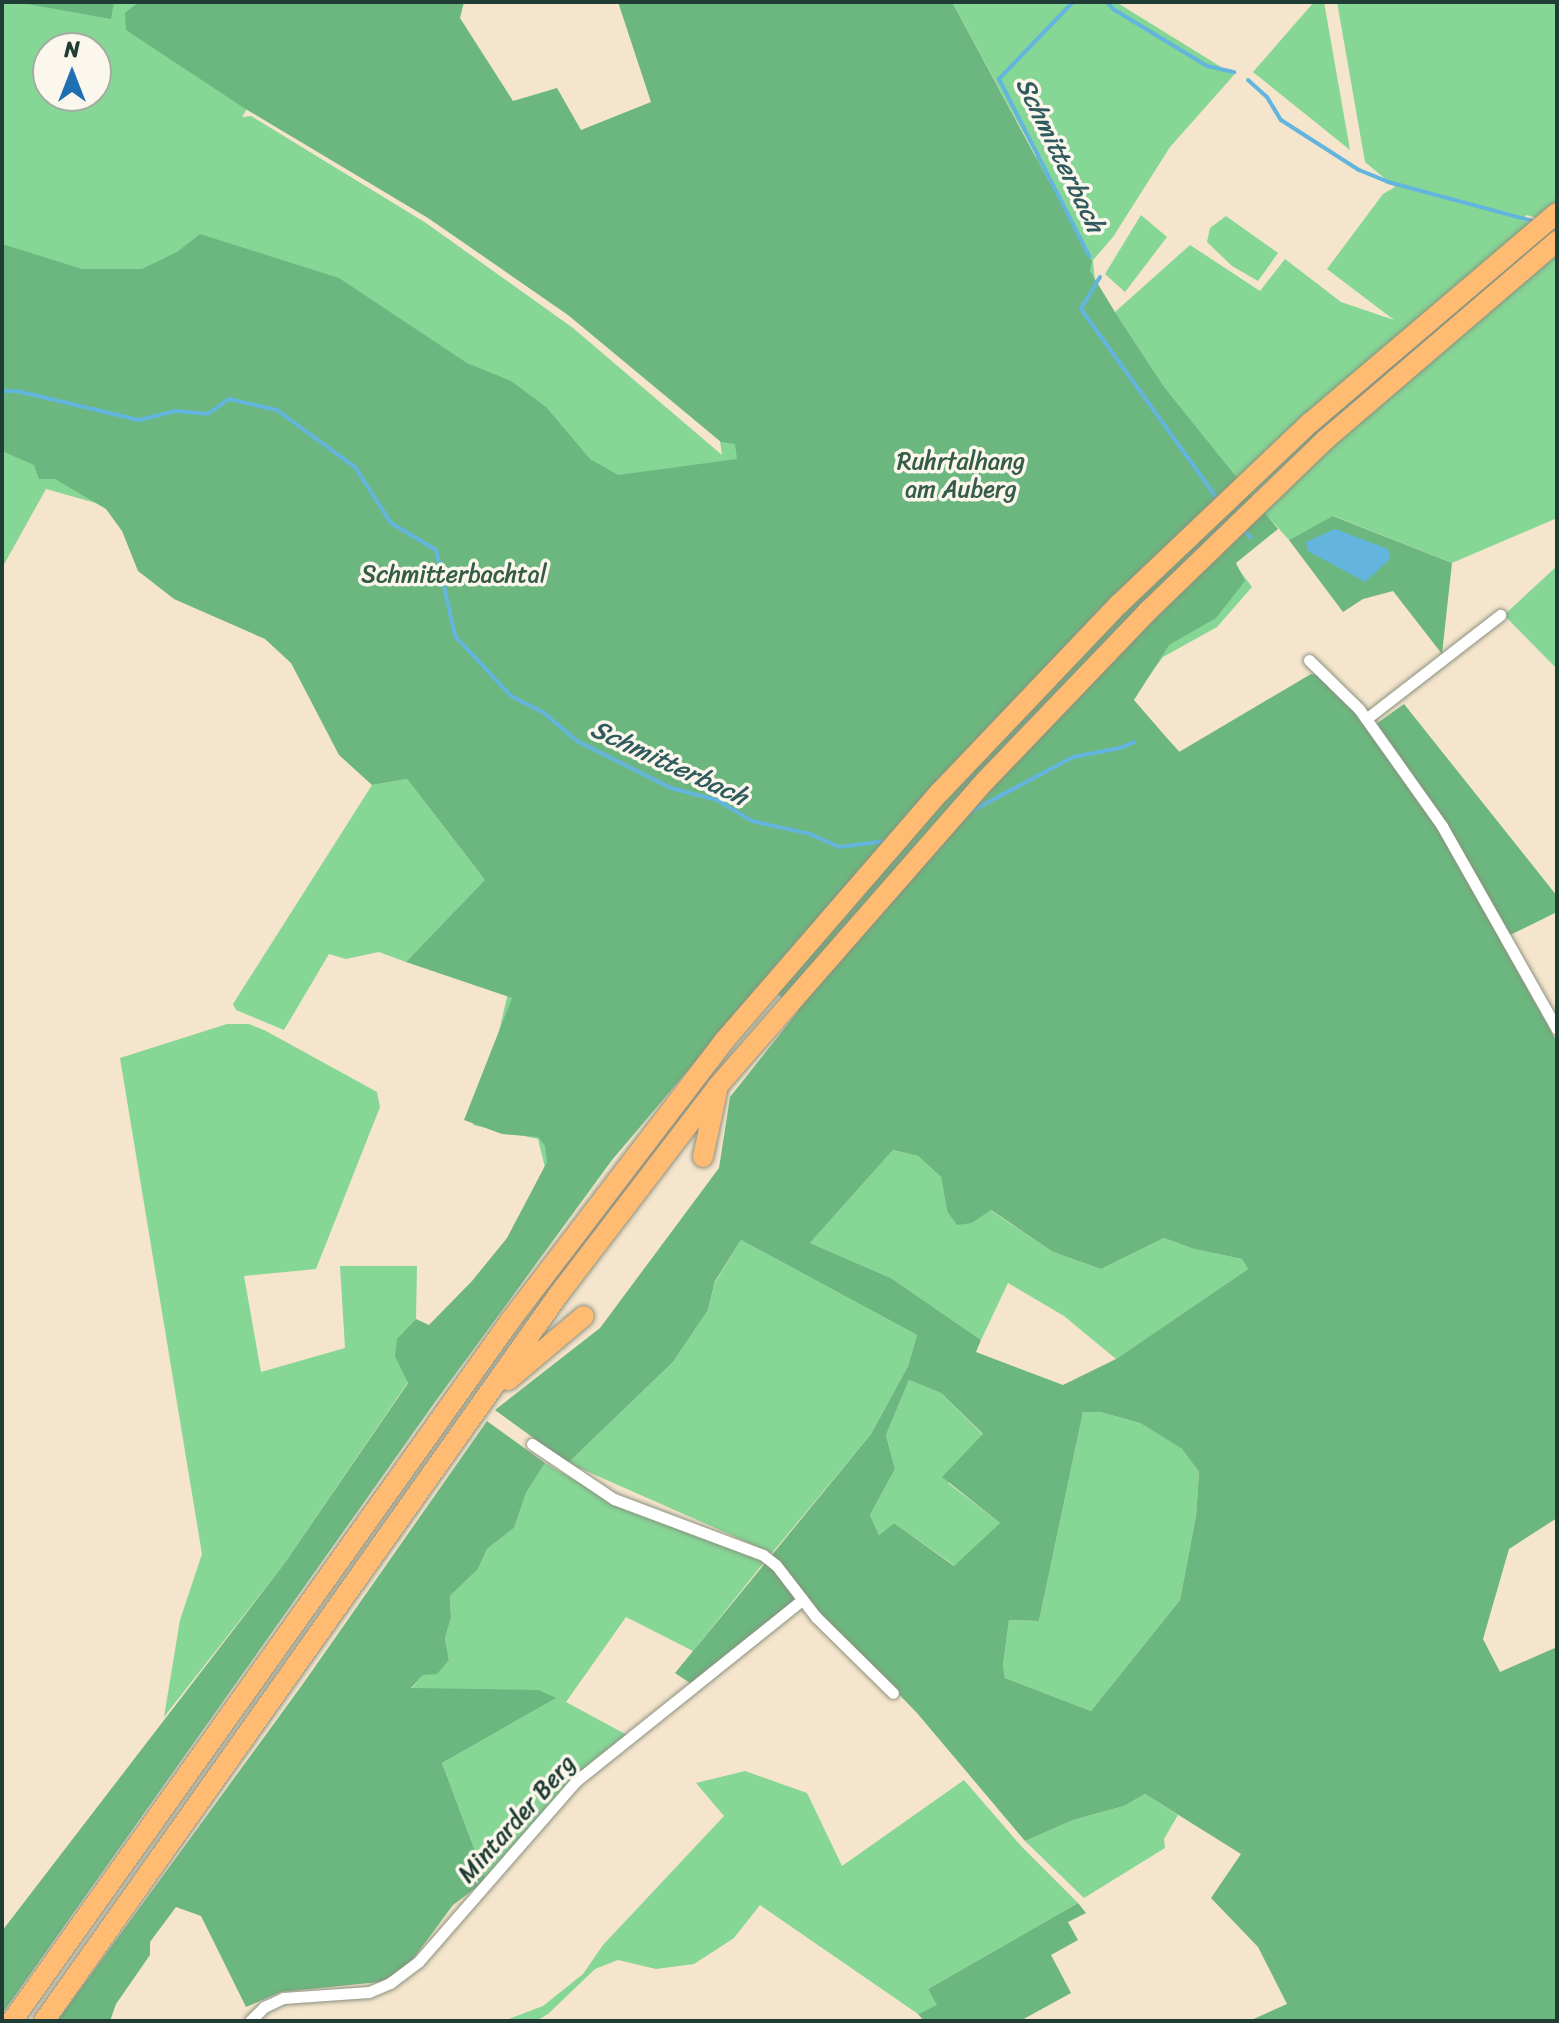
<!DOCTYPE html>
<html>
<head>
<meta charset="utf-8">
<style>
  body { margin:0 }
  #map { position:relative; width:1559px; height:2023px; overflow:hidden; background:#f5e5cc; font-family:Sriracha,sans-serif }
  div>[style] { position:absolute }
  .green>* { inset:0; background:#86d696 }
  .forest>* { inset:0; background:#6cb77f }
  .water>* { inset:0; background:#63b5de }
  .stream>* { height:4px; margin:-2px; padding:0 2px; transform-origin:2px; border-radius:2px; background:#63b5de }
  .roads { filter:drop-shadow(0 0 2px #8a9180) drop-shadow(0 0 2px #8a9180) }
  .street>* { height:11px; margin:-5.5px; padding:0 5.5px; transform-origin:5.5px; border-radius:5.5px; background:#fff }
  .highway>* { height:20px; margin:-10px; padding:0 10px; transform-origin:10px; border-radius:10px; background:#ffbb71 }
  span { translate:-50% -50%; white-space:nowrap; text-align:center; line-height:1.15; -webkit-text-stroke:7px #fbf7ec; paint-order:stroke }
  .park-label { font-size:24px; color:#345c48 }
  .street-label { font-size:24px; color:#1f3d34 }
  .water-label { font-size:26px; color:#305b5e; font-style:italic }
  .frame { position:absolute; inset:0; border:4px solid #1f3d34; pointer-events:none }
  .north { position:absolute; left:32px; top:32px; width:80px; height:80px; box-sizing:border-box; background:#fbf7ec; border:2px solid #a3ada2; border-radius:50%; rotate:0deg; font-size:22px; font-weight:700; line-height:32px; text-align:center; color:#1f3d34 }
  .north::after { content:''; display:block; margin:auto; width:28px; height:36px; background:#1f6fb2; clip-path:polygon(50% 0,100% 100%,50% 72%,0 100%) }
</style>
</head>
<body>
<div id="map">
  <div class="green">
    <div style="clip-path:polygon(evenodd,2px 2px,448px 2px,282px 50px,242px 117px,251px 116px,426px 223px,573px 328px,722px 455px,708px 356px,1036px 156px,952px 2px,1116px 2px,1234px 75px,1170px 147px,1113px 237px,1093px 260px,1095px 282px,1109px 306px,1158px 378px,1115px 312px,1190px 245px,1260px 291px,1285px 259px,1341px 302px,1394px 320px,1327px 269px,1383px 194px,1395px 187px,1365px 162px,1337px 2px,1557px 2px,1557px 224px,1527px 215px,1521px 220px,1557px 233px,1557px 518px,1452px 563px,1334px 516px,1289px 540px,1255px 502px,1234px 563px,1252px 587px,1217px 627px,1163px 657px,1131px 701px,1180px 752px,1146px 779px,829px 898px,549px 1184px,538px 1139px,473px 1125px,492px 1061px,528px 908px,480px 886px,406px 962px,379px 952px,346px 959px,329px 954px,284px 1030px,236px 1010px,233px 1004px,372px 785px,407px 779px,481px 875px,473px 849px,276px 632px,128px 512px,46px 489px,2px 568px,2px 2px,48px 48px,96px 48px,96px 96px,48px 96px,48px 48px)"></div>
    <div style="clip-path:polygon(1314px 2px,1324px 2px,1350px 150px,1253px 72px)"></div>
    <div style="clip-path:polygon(1141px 215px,1167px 237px,1125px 292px,1105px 274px)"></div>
    <div style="clip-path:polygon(1226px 216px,1278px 253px,1258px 281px,1232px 266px,1207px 242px,1210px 228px)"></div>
    <div style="clip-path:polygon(1557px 566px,1557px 669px,1504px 615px)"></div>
    <div style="clip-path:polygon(227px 1024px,249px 1024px,266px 1031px,377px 1092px,380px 1107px,316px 1269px,244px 1276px,261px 1372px,345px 1348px,340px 1266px,417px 1266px,416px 1319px,398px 1339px,408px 1382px,284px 1564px,164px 1717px,180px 1620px,202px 1554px,120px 1058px)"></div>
    <div style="clip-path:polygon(893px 1150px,918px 1156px,941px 1177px,947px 1211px,972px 1223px,990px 1210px,1053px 1252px,1101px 1269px,1164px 1238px,1194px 1249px,1242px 1259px,1248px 1269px,1116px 1359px,1064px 1316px,1008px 1283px,981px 1340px,891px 1278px,810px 1243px)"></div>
    <div style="clip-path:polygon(741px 1240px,917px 1335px,908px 1366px,871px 1434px,772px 1553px,568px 1463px,673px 1362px,708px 1310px,715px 1282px)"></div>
    <div style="clip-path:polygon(909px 1380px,941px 1393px,983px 1435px,948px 1483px,1000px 1523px,955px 1566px,894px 1523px,879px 1535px,870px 1515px,895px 1469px,886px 1435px)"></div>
    <div style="clip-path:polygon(1083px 1412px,1100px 1412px,1140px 1423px,1182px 1449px,1199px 1472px,1196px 1516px,1180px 1600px,1091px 1711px,1005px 1678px,1003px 1665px,1009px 1620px,1039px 1621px)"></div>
    <div style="clip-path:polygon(545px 1463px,612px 1502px,765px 1561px,693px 1651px,626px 1617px,566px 1702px,627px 1735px,486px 1880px,442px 1763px,555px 1698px,411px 1689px,423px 1675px,449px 1660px,445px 1639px,451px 1617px,450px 1596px,478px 1569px,487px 1549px,514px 1528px,526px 1493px)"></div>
    <div style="clip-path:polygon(745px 1771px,807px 1793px,842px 1866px,964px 1780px,1022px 1847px,1078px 1903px,928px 1989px,938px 2005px,918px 2014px,760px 1905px,734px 1938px,694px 1964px,656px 1969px,618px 1960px,595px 1969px,548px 2014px,536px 2021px,503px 2021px,543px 2006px,583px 1974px,603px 1945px,724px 1816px,696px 1783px)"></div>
    <div style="clip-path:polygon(1145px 1794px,1178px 1815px,1164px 1839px,1165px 1848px,1084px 1898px,1025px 1841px,1073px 1820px,1124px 1806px)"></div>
  </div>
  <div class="forest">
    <div style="clip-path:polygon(16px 2px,114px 2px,111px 19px)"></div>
    <div style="clip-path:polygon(evenodd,139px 2px,464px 2px,460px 18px,513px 101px,557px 88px,581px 130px,651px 102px,618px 2px,952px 2px,1092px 261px,1090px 271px,1115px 312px,1164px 387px,1278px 529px,1236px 563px,1245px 581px,1216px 618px,1169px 645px,1134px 700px,1179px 752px,1311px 674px,1319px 675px,1339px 691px,1369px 729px,1404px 704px,1557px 896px,1557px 912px,1500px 940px,1557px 1042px,1557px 1518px,1509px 1549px,1483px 1639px,1500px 1672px,1557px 1647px,1557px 2021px,1249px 2021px,1287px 2004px,1258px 1947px,1211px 1898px,1241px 1854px,1145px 1794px,1124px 1806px,1073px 1820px,1025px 1841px,917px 1713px,803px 1595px,693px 1685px,675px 1673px,871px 1434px,908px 1366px,917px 1335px,741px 1240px,715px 1281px,708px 1310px,673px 1362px,568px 1463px,495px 1410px,600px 1328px,719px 1168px,730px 1097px,799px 1010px,762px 983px,612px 1160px,435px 1402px,2px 2014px,2px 1931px,284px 1564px,408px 1383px,395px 1356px,397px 1339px,416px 1319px,429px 1325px,472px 1281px,507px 1238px,547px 1162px,545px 1146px,538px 1137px,502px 1134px,464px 1120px,512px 998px,406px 962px,485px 880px,407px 779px,372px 785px,339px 755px,291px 663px,265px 639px,174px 599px,138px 571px,122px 531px,106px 509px,55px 479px,39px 479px,34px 465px,2px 451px,2px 244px,82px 269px,142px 269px,177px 252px,200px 234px,339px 278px,467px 363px,511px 381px,546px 407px,590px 459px,618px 475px,737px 459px,735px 444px,721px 442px,568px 315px,428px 218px,244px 108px,126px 30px,125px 13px,139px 2px,893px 1150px,918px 1156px,941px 1177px,947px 1211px,957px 1225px,972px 1223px,991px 1210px,1053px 1252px,1101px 1269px,1164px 1238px,1194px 1249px,1242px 1259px,1248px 1269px,1116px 1359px,1063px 1385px,976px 1352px,981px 1340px,891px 1278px,810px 1243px,893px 1150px,139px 2px,909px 1380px,941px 1393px,983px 1434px,942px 1477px,1000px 1523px,954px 1566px,894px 1523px,879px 1535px,870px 1515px,895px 1469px,886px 1435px,909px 1380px,139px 2px,1083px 1412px,1100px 1412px,1140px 1423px,1182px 1449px,1199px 1472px,1196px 1516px,1180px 1600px,1091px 1711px,1005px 1678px,1003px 1665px,1009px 1620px,1039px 1621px,1083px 1412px)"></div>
    <div style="clip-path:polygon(1333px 516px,1452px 563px,1442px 654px,1393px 591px,1363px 599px,1343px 612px,1289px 540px)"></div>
    <div style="clip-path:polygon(487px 1421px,545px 1463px,526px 1493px,514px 1528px,487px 1549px,478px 1569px,450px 1596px,451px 1617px,445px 1639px,449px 1660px,437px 1674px,423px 1675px,411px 1688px,539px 1690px,556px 1698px,442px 1763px,486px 1880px,453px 1905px,413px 1959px,395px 1975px,379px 1982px,281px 1992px,246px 2007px,201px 1916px,176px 1907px,150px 1942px,150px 1955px,116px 2004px,110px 2021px,57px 2021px,305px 1681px)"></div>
    <div style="clip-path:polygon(1078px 1903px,1086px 1913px,1068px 1922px,1078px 1940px,1051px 1955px,1071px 1993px,1020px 2021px,924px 2021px,918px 2014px,937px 2005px,928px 1989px)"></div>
  </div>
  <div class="water">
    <div style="clip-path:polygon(1335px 529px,1388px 549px,1390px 559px,1365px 582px,1308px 551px,1306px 542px)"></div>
  </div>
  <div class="stream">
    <div style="left:1073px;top:2px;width:107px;rotate:133.9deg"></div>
    <div style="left:999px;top:79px;width:199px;rotate:63deg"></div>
    <div style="left:1107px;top:2px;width:9px;rotate:49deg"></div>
    <div style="left:1113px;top:9px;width:110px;rotate:31.2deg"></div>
    <div style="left:1207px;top:66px;width:28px;rotate:13deg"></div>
    <div style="left:1248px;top:80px;width:25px;rotate:42deg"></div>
    <div style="left:1267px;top:97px;width:27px;rotate:59deg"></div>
    <div style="left:1281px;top:120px;width:93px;rotate:32.7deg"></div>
    <div style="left:1359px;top:170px;width:31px;rotate:22deg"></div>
    <div style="left:1388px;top:182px;width:153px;rotate:15.1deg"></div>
    <div style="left:1100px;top:277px;width:37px;rotate:121deg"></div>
    <div style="left:1081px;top:309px;width:235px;rotate:54.3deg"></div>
    <div style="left:2px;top:391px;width:15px"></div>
    <div style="left:17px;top:391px;width:125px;rotate:13.4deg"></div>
    <div style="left:139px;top:420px;width:37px;rotate:-14deg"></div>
    <div style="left:175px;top:411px;width:33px;rotate:5deg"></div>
    <div style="left:208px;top:414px;width:26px;rotate:-36deg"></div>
    <div style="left:229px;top:399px;width:49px;rotate:12.9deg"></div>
    <div style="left:277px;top:410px;width:97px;rotate:36.2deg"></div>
    <div style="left:355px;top:467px;width:67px;rotate:57.3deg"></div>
    <div style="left:391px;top:523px;width:52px;rotate:31deg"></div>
    <div style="left:436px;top:550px;width:88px;rotate:77.5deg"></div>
    <div style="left:455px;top:636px;width:82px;rotate:47deg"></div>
    <div style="left:511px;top:696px;width:37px;rotate:27deg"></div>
    <div style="left:544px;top:713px;width:43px;rotate:40.3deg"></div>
    <div style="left:577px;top:741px;width:105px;rotate:26.6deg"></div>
    <div style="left:671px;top:788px;width:48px;rotate:14.6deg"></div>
    <div style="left:717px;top:800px;width:41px;rotate:31deg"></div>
    <div style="left:752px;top:821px;width:59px;rotate:12.6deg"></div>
    <div style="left:810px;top:834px;width:32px;rotate:24deg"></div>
    <div style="left:839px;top:847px;width:48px;rotate:-7.1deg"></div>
    <div style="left:1242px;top:528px;width:13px;rotate:48deg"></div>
    <div style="left:970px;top:812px;width:117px;rotate:-28.1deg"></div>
    <div style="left:1073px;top:757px;width:48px;rotate:-10.8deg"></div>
    <div style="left:1120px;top:748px;width:15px;rotate:-23deg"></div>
  </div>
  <div class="roads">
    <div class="street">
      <div style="left:1309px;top:660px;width:70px;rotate:44.4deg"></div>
      <div style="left:1359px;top:709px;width:143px;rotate:54.6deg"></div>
      <div style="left:1442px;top:826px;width:233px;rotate:60.5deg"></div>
      <div style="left:1366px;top:719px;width:170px;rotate:-37.8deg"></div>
      <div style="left:532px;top:1444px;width:99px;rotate:33.9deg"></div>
      <div style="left:614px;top:1499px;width:159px;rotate:20.6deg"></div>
      <div style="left:763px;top:1555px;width:16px;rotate:38deg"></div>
      <div style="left:776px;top:1565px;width:66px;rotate:52.4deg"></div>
      <div style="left:816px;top:1617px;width:108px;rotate:44.6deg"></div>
      <div style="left:250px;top:2021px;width:20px;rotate:-45deg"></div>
      <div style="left:264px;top:2007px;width:21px;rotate:-25deg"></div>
      <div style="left:283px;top:1998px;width:86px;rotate:-4deg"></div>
      <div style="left:369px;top:1992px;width:23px;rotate:-23deg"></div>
      <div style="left:390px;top:1983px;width:36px;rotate:-37deg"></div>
      <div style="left:419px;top:1961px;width:239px;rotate:-48.9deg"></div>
      <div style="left:576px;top:1781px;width:290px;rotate:-38.7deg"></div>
    </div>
    <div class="highway">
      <div style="left:703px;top:1157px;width:67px;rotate:-78deg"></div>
      <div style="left:508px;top:1380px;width:99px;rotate:-40.1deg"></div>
      <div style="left:12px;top:2021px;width:859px;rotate:-54.57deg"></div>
      <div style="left:510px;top:1321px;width:352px;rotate:-52.6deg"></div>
      <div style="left:724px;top:1041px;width:330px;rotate:-49.1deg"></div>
      <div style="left:940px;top:792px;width:260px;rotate:-46.4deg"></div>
      <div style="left:1119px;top:604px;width:263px;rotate:-43.5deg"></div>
      <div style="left:1310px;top:423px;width:324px;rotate:-40.4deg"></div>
      <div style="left:44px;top:2021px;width:891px;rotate:-54.69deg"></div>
      <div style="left:559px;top:1294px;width:260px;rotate:-52.6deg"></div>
      <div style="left:717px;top:1087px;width:408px;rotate:-48.8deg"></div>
      <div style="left:986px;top:780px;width:234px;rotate:-46.2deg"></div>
      <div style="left:1148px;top:611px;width:246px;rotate:-44deg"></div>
      <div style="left:1325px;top:440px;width:306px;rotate:-40.6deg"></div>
    </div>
  </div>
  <div class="park-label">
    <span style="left:961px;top:476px">Ruhrtalhang<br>am Auberg</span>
    <span style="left:454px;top:575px">Schmitterbachtal</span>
  </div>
  <div class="street-label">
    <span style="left:517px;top:1819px;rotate:-48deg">Mintarder Berg</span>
  </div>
  <div class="water-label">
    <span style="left:1060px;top:155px;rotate:64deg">Schmitterbach</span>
    <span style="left:669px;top:763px;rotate:25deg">Schmitterbach</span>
  </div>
  <div class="frame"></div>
  <div class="north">N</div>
</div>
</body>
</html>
